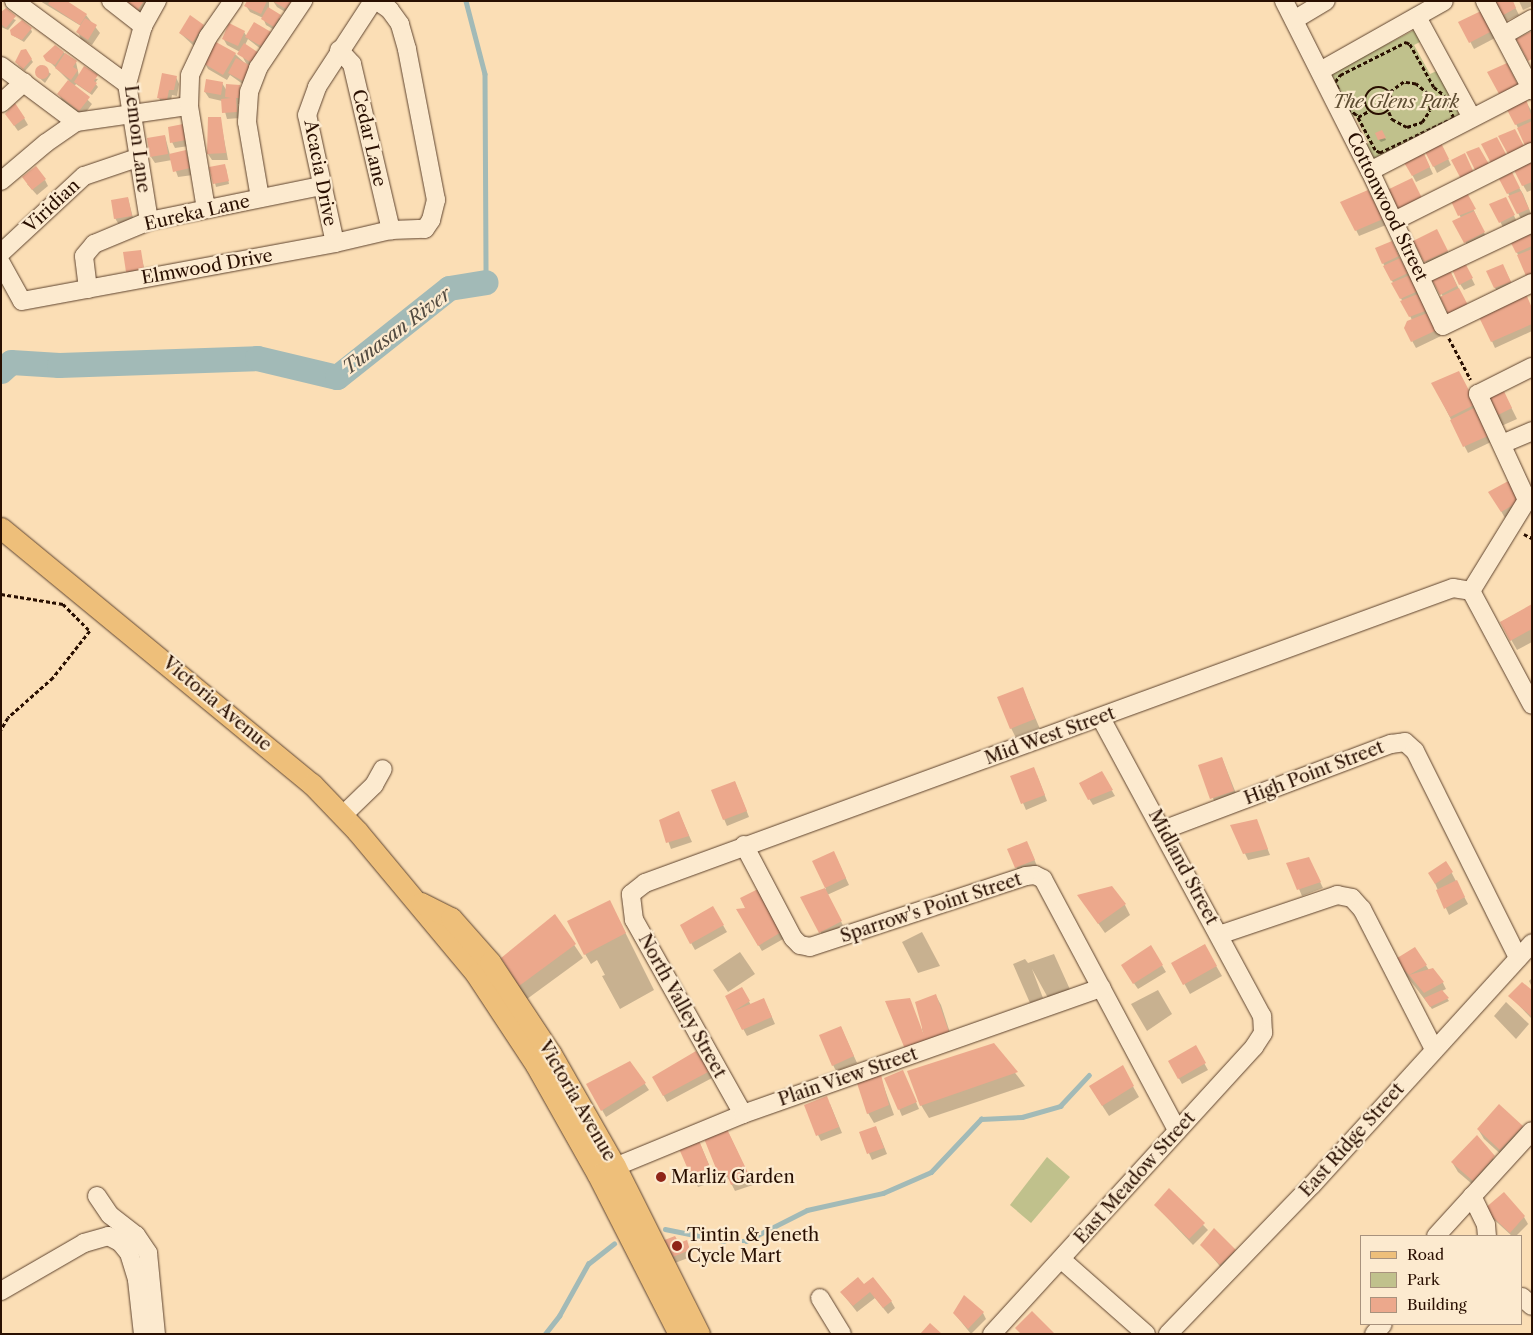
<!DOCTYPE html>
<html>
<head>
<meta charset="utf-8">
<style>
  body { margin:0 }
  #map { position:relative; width:1533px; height:1335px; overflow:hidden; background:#fbdeb5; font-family:"Libre Caslon Text",serif }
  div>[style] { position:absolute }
  .green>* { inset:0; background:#c0c18c }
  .shadow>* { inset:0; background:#0003 }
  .stream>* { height:4.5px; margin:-2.25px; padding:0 2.25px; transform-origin:2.25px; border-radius:2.25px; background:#a2bab7 }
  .river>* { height:25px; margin:-12.5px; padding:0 12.5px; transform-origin:12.5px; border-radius:12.5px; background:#a2bab7 }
  .building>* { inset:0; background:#eca88c }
  .round { border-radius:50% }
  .path>* { height:2.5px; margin-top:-1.25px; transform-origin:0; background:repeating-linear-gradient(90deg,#290f01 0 4px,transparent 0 6.5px) }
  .path>.ring { margin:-1.25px; padding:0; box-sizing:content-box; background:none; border:2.5px solid #290f01; border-radius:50% }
  .roads { filter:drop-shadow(0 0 1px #5e432e) drop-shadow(0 0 1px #5e432e) }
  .minor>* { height:18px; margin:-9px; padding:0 9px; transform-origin:9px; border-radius:9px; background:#fceacf }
  .major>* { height:21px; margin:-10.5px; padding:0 10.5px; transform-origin:10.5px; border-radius:10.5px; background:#eebf7a }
  .dots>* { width:14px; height:14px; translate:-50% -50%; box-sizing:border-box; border:2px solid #fceacf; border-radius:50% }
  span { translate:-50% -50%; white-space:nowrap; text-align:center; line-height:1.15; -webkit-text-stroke:4.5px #fceacf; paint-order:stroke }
  .park-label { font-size:18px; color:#5e4d32; font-style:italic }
  .street-label { font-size:18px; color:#290f01 }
  .poi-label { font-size:18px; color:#290f01 }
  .left { translate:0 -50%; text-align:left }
  .water-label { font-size:19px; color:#534b41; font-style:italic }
  .frame { position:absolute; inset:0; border:2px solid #290f01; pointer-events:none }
  .legend { position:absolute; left:1360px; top:1235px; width:162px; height:90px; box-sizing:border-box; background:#fceacf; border:1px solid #a8927d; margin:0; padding:6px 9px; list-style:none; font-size:15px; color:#290f01 }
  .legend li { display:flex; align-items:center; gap:10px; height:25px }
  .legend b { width:25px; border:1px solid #a8927d }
</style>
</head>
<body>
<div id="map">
  <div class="green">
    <div style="clip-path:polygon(1418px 28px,1424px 40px,1414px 45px,1430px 74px,1439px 70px,1464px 117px,1370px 166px,1360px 148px,1369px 143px,1355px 116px,1346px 120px,1324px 77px)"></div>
    <div style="clip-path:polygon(1047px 1157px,1070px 1177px,1031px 1223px,1010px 1205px)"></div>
  </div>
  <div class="shadow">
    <div style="clip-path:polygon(40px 1px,64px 1px,86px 15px,100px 33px,92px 45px,81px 39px,78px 32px,81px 26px)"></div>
    <div style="clip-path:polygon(124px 1px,151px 1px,140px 17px)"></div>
    <div style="clip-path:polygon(248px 1px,269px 1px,269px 9px,284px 22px,278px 32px,266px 25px,263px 18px,250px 12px,246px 6px)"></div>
    <div style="clip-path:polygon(273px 1px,285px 1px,292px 16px,277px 7px)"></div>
    <div style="clip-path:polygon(1492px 1px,1512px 1px,1519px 15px,1502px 23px)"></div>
    <div style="clip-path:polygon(1519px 1px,1532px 1px,1532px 6px,1523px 10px)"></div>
    <div style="clip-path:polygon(1481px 12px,1495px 38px,1474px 49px,1460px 22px)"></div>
    <div style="clip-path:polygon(1px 14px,16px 20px,8px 30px,1px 27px)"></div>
    <div style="clip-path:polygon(254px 24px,270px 33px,274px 40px,266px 53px,248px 39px,245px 45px,256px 69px,248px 64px,254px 73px,247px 87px,230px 75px,227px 80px,208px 69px,205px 63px,235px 54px,247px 65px,240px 52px,227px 45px,223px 38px,244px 32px,247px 37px)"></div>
    <div style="clip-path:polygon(203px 26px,207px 32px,196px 48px,180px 33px)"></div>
    <div style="clip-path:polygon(31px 29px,32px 32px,24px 42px,12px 35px)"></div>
    <div style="clip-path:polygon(25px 51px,33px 62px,25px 71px,18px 65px)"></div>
    <div style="clip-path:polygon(63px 52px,76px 62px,79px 76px,98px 79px,95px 83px,98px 87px,92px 95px,76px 84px,74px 87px,92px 104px,83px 116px,62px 100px,59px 94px,69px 81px,44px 56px)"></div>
    <div style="clip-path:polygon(40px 65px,51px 74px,45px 83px,36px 75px)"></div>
    <div style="clip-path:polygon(176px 77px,179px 84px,177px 96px,172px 95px,170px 106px,162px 104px,159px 98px)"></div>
    <div style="clip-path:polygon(222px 83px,227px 91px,239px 86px,243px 92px,242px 104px,238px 104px,240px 118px,227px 119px,222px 101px,209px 98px,205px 92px)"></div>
    <div style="clip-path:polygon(1524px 98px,1532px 112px,1532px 153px,1506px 106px)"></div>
    <div style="clip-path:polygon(24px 118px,28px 125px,18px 131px,11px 121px)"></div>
    <div style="clip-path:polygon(220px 118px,228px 160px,212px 160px,208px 154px)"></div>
    <div style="clip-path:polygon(183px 126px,189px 146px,175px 148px,172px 142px)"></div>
    <div style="clip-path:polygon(1383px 134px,1386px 140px,1381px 142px,1379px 140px)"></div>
    <div style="clip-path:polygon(165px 136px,170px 155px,186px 152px,193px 175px,178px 177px,172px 160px,155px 163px,151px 157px)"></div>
    <div style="clip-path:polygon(1425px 148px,1443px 148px,1451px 165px,1437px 173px)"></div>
    <div style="clip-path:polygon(1425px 157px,1433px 174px,1416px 182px,1404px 159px)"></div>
    <div style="clip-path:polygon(1532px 163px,1532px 190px,1527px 192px,1515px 171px)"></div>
    <div style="clip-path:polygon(211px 168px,226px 168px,229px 184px,216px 187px)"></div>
    <div style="clip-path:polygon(1511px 174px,1523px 194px,1532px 216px,1521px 219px,1501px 179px)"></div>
    <div style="clip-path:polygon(45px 180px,48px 186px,37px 195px,27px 184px)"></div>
    <div style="clip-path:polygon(1466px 193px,1487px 239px,1469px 249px,1454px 221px,1461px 218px,1452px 200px)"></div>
    <div style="clip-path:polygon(1371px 197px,1386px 225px,1359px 236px,1356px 230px)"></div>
    <div style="clip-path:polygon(128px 198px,134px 222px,119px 225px,115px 218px)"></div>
    <div style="clip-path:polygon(1491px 204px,1509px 205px,1517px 222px,1504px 229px)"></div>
    <div style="clip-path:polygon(1529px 230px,1532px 236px,1531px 282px,1510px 238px)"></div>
    <div style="clip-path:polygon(1440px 237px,1451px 258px,1429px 268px,1414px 242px)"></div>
    <div style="clip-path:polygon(1395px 249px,1441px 336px,1416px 348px,1405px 328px,1412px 320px,1383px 263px)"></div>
    <div style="clip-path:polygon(140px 251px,146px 276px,131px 278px,127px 272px)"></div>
    <div style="clip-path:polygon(1449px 269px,1459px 289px,1443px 297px,1432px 276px)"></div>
    <div style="clip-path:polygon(1467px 269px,1475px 285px,1464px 290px,1460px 284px)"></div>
    <div style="clip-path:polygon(1487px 271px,1506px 272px,1514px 288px,1498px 294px)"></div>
    <div style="clip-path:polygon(1532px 308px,1532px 331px,1495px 348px,1480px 315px)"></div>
    <div style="clip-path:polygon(1458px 373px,1491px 442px,1468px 453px,1433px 384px)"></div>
    <div style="clip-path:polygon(1506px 397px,1517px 419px,1499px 427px,1493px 417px)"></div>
    <div style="clip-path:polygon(1490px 492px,1525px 507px,1505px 518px)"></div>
    <div style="clip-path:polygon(1532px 605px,1532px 642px,1517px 650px,1501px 622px)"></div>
    <div style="clip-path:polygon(1023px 689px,1040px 729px,1016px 738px,1011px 728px)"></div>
    <div style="clip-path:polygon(1222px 758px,1239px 801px,1217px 808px,1200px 766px)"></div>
    <div style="clip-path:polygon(1101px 772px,1115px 796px,1093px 805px,1080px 784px)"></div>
    <div style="clip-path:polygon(1037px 775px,1047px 801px,1026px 810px,1012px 777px)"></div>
    <div style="clip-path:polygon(735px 782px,749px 817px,727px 826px,724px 819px)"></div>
    <div style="clip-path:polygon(679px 813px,692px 842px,671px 849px,661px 821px)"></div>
    <div style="clip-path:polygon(1256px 820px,1270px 855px,1248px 860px,1232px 826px)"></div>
    <div style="clip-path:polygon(1030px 849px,1037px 866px,1020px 874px,1016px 867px)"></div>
    <div style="clip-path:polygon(837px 859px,849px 885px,827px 895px,846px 931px,826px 942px,802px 898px,826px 889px,814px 862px)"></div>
    <div style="clip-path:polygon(1446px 862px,1468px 904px,1449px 915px,1433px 879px)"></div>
    <div style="clip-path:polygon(1288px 863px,1312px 865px,1323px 888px,1302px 896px)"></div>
    <div style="clip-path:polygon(758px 890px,785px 938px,762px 951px,738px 910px,747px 909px)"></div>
    <div style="clip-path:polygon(1079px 896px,1125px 905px,1130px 915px,1105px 933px)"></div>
    <div style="clip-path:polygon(713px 908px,727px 932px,695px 950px,681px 925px)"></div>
    <div style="clip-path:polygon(615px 912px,654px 990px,620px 1009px,602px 976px,605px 975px,597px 960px,591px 964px,585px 954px)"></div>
    <div style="clip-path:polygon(554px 915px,583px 958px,527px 999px,510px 972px)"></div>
    <div style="clip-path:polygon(922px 932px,940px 966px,918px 973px,902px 942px)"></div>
    <div style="clip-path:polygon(1204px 945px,1222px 976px,1190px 994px,1173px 963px)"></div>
    <div style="clip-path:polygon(1151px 947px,1166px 972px,1138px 989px,1126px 972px)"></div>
    <div style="clip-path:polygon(1415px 949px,1429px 970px,1433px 969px,1443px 983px,1446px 989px,1442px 991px,1449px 1001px,1432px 1009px,1400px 967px)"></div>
    <div style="clip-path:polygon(740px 952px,755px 974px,728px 992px,713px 970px)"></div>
    <div style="clip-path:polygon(1054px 954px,1077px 1005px,1064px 1010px,1060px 1002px,1052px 1005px,1032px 969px,1043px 998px,1030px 1003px,1013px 964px,1025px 959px,1028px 963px)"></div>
    <div style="clip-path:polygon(1532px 978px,1532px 987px,1529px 981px)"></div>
    <div style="clip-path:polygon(741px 988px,751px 1005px,767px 1006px,775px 1024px,747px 1036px,726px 997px)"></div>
    <div style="clip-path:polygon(1158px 990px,1172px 1014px,1147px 1031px,1131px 1004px)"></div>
    <div style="clip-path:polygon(1532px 992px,1532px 1019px,1510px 996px)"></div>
    <div style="clip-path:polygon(936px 996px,941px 1005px,954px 1045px,928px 1047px,922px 1029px)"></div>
    <div style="clip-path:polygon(1506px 1002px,1529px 1024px,1516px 1039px,1494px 1016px)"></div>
    <div style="clip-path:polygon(841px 1027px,857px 1063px,836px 1071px,833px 1065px)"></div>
    <div style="clip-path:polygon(994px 1045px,1025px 1086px,929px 1118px,921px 1105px)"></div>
    <div style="clip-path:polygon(1195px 1047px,1208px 1070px,1182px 1084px,1170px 1062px)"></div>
    <div style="clip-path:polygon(696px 1053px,712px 1078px,667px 1102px,654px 1078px)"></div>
    <div style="clip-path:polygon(630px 1062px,649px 1090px,606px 1117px,588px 1085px)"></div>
    <div style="clip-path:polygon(1122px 1067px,1139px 1097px,1109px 1116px,1096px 1096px)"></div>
    <div style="clip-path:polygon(903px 1072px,919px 1109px,902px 1116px,899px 1109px)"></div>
    <div style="clip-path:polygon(879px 1073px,894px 1115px,874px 1123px,868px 1113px)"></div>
    <div style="clip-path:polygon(830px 1104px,842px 1133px,821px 1141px,818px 1135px)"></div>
    <div style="clip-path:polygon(1522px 1126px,1527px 1136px,1506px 1159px,1484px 1139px,1478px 1129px)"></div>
    <div style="clip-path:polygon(860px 1133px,879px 1134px,887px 1154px,872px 1160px)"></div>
    <div style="clip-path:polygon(729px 1134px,753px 1185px,735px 1191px,729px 1179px,724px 1181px,721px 1175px,705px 1137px)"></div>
    <div style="clip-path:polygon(1476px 1137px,1500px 1167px,1479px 1190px,1458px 1172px,1452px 1162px)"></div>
    <div style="clip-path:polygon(698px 1139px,716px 1181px,698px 1187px,694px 1180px)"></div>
    <div style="clip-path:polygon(1169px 1190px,1208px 1230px,1193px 1245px,1155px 1205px)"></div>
    <div style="clip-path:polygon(1489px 1215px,1524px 1217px,1528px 1224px,1516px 1236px,1512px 1236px)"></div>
    <div style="clip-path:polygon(1215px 1230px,1239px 1257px,1224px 1271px,1202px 1245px)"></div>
    <div style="clip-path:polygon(686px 1242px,693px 1256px,675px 1263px,671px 1257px,679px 1244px)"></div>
    <div style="clip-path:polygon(864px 1286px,891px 1301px,895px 1308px,888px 1314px,875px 1298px,857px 1312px,842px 1293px)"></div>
    <div style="clip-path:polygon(954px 1313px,983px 1313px,986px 1319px,971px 1334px)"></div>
  </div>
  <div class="stream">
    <div style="left:466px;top:1px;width:75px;rotate:75.4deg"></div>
    <div style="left:485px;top:74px;width:208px;rotate:89.7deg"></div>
    <div style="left:665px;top:1229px;width:60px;rotate:11.5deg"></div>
    <div style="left:724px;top:1241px;width:22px"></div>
    <div style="left:746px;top:1241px;width:68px;rotate:-26.9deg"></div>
    <div style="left:807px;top:1210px;width:78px;rotate:-12.6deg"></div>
    <div style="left:883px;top:1193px;width:52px;rotate:-23.6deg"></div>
    <div style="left:931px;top:1172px;width:73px;rotate:-46.7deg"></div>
    <div style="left:981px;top:1119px;width:41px;rotate:-2.8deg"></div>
    <div style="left:1022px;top:1117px;width:40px;rotate:-16deg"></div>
    <div style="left:1060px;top:1106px;width:42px;rotate:-46.9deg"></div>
    <div style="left:545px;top:1334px;width:23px;rotate:-52deg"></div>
    <div style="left:559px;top:1316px;width:60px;rotate:-60.9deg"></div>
    <div style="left:588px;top:1264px;width:33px;rotate:-38deg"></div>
  </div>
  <div class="river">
    <div style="left:1px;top:371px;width:13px;rotate:-42deg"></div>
    <div style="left:11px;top:362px;width:48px;rotate:3.6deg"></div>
    <div style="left:59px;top:365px;width:198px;rotate:-2deg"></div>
    <div style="left:257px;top:358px;width:82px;rotate:13.4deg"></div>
    <div style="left:337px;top:377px;width:143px;rotate:-38.5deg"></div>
    <div style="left:449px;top:288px;width:37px;rotate:-9deg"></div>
  </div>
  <div class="building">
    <div style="clip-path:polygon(50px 1px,67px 1px,87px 14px,80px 25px,48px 4px)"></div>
    <div style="clip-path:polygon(122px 1px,144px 1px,136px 12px)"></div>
    <div style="clip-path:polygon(247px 1px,267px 1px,261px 14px,244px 6px)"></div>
    <div style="clip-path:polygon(272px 1px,288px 1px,292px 3px,288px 10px)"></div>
    <div style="clip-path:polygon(1489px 1px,1513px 1px,1516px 8px,1498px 18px)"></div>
    <div style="clip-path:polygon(268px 7px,281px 15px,274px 27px,261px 19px)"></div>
    <div style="clip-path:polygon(6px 8px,16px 16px,6px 28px,1px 24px,1px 12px)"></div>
    <div style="clip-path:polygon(1481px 11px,1492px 31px,1469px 43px,1458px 22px)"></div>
    <div style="clip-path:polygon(190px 15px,204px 25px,193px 42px,179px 33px)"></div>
    <div style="clip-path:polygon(85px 18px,97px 25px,88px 40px,76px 32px)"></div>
    <div style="clip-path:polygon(22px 20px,32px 28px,22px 40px,11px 35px,10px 30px)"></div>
    <div style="clip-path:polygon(254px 22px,271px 32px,263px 47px,245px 37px)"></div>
    <div style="clip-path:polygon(229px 23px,245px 31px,238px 46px,222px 39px)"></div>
    <div style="clip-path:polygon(1532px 31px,1532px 59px,1528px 61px,1516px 39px)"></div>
    <div style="clip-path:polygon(216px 42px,236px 53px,223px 75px,203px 63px)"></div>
    <div style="clip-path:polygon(244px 43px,259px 53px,252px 63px,237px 54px)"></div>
    <div style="clip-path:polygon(55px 45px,64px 52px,55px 65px,46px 61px,43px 56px)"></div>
    <div style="clip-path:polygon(26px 49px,32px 59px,23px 69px,15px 62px,21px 50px)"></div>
    <div style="clip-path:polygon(65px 53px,77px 61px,73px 67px,78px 70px,71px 80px,55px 68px)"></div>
    <div style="clip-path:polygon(236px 58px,251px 66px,243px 81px,228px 73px)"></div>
    <div style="clip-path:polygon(1507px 63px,1518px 85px,1499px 94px,1487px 72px)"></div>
    <div class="round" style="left:35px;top:65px;width:14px;height:14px"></div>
    <div style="clip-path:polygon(84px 66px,98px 75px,94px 81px,97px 83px,90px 93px,74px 82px)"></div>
    <div style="clip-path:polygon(162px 73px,177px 76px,174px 90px,169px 90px,167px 100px,157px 98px)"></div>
    <div style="clip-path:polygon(206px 79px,223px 82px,221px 95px,204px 92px)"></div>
    <div style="clip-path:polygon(68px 80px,90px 97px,79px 111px,57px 94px)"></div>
    <div style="clip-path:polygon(226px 84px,240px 85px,239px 98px,236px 98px,237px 112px,222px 113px,221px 99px,231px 98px,225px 97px)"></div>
    <div style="clip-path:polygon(1525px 96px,1532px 118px,1515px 125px,1505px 106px)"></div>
    <div style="clip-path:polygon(15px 103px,25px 118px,14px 126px,5px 114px)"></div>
    <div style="clip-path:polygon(208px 117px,221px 117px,226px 153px,207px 154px)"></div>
    <div style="clip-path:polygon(1532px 121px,1532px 145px,1526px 148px,1517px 128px)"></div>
    <div style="clip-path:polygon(183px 124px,186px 140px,170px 143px,168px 127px)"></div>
    <div style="clip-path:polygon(1515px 129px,1525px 148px,1509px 156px,1498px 136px)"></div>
    <div style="clip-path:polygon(1382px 130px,1386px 138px,1378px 140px,1375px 133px)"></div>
    <div style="clip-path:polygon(165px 135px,168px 154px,150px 157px,147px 138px)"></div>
    <div style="clip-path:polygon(1497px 137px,1508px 158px,1492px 165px,1481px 144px)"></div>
    <div style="clip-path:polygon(1440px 141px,1449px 159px,1433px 167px,1423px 148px)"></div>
    <div style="clip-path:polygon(1479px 147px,1490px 166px,1476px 172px,1466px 152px)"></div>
    <div style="clip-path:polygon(1422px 149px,1430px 167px,1412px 176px,1402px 159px)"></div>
    <div style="clip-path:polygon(186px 150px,190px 168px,173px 172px,169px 154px)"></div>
    <div style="clip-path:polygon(1465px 153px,1474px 173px,1461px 179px,1451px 160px)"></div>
    <div style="clip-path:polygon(1532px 162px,1532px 182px,1522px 186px,1514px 170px)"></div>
    <div style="clip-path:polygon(225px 164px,229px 181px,213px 184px,209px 167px)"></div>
    <div style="clip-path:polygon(36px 166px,46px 179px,32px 190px,22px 177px)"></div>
    <div style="clip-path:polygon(1512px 172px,1520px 188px,1507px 194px,1499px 179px)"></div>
    <div style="clip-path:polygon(1412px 178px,1423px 200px,1396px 213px,1385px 191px)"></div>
    <div style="clip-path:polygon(1368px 190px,1383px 219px,1355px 231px,1340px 202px)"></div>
    <div style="clip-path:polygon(1466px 191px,1476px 209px,1458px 216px,1450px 199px)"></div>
    <div style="clip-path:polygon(1521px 191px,1529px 209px,1517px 214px,1508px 196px)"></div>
    <div style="clip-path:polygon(128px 197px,132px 216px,114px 219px,111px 200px)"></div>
    <div style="clip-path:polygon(1506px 197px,1515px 215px,1499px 223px,1489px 204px)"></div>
    <div style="clip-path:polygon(1474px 211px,1485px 232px,1464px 243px,1452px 221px)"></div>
    <div style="clip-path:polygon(1529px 228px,1532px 246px,1516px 253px,1508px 237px)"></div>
    <div style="clip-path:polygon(1437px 229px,1448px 251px,1424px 262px,1413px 241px)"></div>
    <div style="clip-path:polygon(1392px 241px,1399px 256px,1382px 264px,1375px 248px)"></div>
    <div style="clip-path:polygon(1532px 249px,1532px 273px,1526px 276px,1517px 255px)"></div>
    <div style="clip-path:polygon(141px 250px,144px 269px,126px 272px,123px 252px)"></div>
    <div style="clip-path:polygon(1400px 258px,1408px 273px,1391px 281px,1383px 266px)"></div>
    <div style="clip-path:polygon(1464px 261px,1473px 278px,1459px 285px,1451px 267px)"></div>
    <div style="clip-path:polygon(1503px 264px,1511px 282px,1494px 288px,1486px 271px)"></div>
    <div style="clip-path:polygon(1449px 268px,1457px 286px,1440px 295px,1430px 276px)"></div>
    <div style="clip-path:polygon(1410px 275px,1418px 291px,1400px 299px,1391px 283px)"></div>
    <div style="clip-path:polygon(1459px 288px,1469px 307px,1449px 316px,1440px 297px)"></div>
    <div style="clip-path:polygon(1420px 293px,1428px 310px,1409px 317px,1400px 301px)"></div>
    <div style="clip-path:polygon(1526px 294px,1532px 308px,1532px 324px,1491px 342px,1478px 315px)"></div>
    <div style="clip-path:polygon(1430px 312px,1439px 329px,1411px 342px,1404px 328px,1407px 321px)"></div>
    <div style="clip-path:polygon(1459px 371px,1476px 404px,1450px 417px,1431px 383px)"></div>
    <div style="clip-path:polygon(1501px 385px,1512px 408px,1492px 418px,1480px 395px)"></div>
    <div style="clip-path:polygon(1474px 408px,1488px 436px,1463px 447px,1450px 420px)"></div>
    <div style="clip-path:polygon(1512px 479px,1522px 500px,1501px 512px,1488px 492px)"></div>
    <div style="clip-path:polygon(1532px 604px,1532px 629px,1510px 641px,1500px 622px)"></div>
    <div style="clip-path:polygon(1023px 687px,1035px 719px,1010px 729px,997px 697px)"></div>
    <div style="clip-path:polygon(1222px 757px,1234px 791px,1210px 799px,1198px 765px)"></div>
    <div style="clip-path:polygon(1034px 767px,1045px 795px,1021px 804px,1010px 776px)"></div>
    <div style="clip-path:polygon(1102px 771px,1113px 790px,1088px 800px,1079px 783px)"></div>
    <div style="clip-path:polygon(735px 781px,747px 811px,723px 820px,711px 790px)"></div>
    <div style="clip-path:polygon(679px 811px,689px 836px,666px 843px,659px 820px)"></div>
    <div style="clip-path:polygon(1257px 819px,1268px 849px,1243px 854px,1230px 825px)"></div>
    <div style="clip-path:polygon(1027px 841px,1035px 860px,1015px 868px,1007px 849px)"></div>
    <div style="clip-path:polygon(834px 851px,846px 878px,825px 888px,812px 861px)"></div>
    <div style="clip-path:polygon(1309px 857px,1321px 882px,1297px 890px,1286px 863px)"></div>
    <div style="clip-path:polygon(1446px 861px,1453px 872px,1435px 884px,1428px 873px)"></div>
    <div style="clip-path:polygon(1457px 880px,1465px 897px,1444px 909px,1436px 890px)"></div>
    <div style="clip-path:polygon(1112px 886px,1126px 904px,1098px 924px,1077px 895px)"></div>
    <div style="clip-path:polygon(825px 888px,842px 921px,819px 933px,800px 897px)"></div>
    <div style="clip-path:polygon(758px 889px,783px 931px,758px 946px,736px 909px,745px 908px,740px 898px)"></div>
    <div style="clip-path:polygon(610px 900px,626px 933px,584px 955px,567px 921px)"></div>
    <div style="clip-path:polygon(713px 906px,724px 925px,690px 944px,680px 925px)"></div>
    <div style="clip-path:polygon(555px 914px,576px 944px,519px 986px,501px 958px)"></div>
    <div style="clip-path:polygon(1205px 944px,1217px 966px,1183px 985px,1171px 963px)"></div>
    <div style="clip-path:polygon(1151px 945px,1163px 965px,1133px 984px,1121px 965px)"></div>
    <div style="clip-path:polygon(1415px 947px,1427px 965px,1409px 975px,1394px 960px)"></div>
    <div style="clip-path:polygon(1433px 968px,1444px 982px,1424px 993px,1409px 975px)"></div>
    <div style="clip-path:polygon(1522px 982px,1532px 990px,1532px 1017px,1508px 996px)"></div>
    <div style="clip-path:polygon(742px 987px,750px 1001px,734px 1011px,764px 998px,772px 1017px,742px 1030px,725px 996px)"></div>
    <div style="clip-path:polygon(1442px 990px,1449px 998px,1430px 1007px,1424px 998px)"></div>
    <div style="clip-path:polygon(936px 994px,950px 1035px,905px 1049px,885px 1001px,910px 998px,924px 1035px,915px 1002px)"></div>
    <div style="clip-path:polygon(841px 1026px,854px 1056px,832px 1066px,819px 1035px)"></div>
    <div style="clip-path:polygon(994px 1043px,1018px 1072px,920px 1106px,907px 1071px)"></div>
    <div style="clip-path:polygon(1196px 1045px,1206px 1063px,1178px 1079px,1168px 1061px)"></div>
    <div style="clip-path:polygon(696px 1051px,710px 1071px,663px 1096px,652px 1077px)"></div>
    <div style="clip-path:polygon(630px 1061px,646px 1083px,601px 1111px,586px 1084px)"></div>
    <div style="clip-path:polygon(1123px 1065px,1134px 1086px,1102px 1106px,1089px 1086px)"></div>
    <div style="clip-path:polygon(903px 1070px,917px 1102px,898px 1110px,884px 1078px)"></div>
    <div style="clip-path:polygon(880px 1071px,889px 1105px,867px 1114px,856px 1080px)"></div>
    <div style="clip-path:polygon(827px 1096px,839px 1127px,816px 1136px,804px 1105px)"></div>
    <div style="clip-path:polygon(1499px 1104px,1523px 1126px,1500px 1150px,1477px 1129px)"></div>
    <div style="clip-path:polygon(876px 1126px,884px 1148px,867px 1154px,859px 1132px)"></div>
    <div style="clip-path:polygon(726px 1127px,751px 1179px,731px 1185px,726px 1172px,719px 1176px,703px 1136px)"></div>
    <div style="clip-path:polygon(1477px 1135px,1495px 1156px,1473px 1181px,1451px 1162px)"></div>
    <div style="clip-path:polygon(698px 1138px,713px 1175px,693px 1181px,677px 1144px)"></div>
    <div style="clip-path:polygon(1169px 1188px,1205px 1223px,1189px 1239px,1154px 1205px)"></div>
    <div style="clip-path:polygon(1504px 1192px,1525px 1216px,1510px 1233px,1484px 1209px)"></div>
    <div style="clip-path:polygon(1214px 1228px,1236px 1250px,1220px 1265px,1200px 1245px)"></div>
    <div style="clip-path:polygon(675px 1236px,679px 1243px,687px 1240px,690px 1250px,670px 1258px,662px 1241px)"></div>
    <div style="clip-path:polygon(858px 1277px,864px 1284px,873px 1277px,892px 1301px,883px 1308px,870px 1292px,853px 1306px,840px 1292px)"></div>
    <div style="clip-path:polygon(964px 1295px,984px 1312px,968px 1329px,953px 1313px)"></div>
    <div style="clip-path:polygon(1032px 1311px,1055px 1334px,1021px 1334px,1015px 1328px)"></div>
    <div style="clip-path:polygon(930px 1323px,942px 1334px,920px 1334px)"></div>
  </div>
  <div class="path">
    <div style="left:1406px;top:42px;width:4px;rotate:27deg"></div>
    <div style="left:1410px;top:44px;width:49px;rotate:60.8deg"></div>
    <div style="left:1434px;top:87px;width:14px;rotate:39deg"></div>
    <div style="left:1445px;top:96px;width:24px;rotate:68deg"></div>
    <div style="left:1454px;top:118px;width:82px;rotate:154.7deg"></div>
    <div style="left:1380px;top:153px;width:6px;rotate:-149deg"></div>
    <div style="left:1375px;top:150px;width:40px;rotate:-118deg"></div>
    <div style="left:1356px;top:115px;width:13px;rotate:-141deg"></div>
    <div style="left:1346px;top:107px;width:27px;rotate:-114deg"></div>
    <div style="left:1335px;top:82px;width:9px;rotate:-54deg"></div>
    <div style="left:1340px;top:75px;width:74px;rotate:-26.6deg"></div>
    <div class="ring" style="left:1365px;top:87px;width:25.5px;height:25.5px"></div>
    <div style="left:1389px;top:112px;width:8px;rotate:67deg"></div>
    <div style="left:1392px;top:119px;width:17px;rotate:28deg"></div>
    <div style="left:1407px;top:127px;width:16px;rotate:-18deg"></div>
    <div style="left:1422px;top:122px;width:14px;rotate:-56deg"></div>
    <div style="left:1430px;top:110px;width:16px;rotate:-97deg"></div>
    <div style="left:1428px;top:94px;width:16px;rotate:-140deg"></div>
    <div style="left:1416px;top:84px;width:12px;rotate:-171deg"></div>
    <div style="left:1404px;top:82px;width:17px;rotate:144deg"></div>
    <div style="left:1358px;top:117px;width:13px;rotate:-29deg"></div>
    <div style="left:1449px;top:338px;width:47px;rotate:62.4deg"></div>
    <div style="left:1524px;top:534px;width:9px;rotate:27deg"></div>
    <div style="left:1px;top:594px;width:63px;rotate:9.2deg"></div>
    <div style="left:63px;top:604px;width:38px;rotate:45deg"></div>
    <div style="left:90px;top:631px;width:60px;rotate:128.2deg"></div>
    <div style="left:53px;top:678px;width:60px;rotate:138.4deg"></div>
    <div style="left:8px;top:718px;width:14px;rotate:120deg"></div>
  </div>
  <div class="roads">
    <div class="minor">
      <div style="left:14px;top:1px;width:140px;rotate:36.3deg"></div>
      <div style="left:111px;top:1px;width:41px;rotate:38deg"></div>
      <div style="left:1284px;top:1px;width:191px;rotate:63.2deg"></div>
      <div style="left:1370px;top:171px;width:171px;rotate:64.8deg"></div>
      <div style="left:1443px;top:326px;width:99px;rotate:-25.8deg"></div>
      <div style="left:1485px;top:1px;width:101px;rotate:62.2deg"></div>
      <div style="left:1417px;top:17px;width:115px;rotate:61.4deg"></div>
      <div style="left:1294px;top:20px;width:37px;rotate:-31deg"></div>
      <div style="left:1504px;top:35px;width:32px;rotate:-30deg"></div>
      <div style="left:339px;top:50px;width:19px;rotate:47deg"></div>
      <div style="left:352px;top:64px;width:171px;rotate:76.8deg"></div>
      <div style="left:1px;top:66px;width:94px;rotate:36.7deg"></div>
      <div style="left:1320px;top:71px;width:142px;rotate:-29.4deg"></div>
      <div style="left:1px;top:103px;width:31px;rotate:-42deg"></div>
      <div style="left:1370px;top:171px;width:181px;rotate:-27.3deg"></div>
      <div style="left:1px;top:181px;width:59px;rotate:-40.2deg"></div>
      <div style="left:46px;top:143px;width:37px;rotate:-35deg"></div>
      <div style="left:76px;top:122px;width:114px;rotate:-8.1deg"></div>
      <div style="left:260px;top:198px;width:77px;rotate:-99.7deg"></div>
      <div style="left:247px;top:122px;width:30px;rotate:-86deg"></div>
      <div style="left:249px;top:92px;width:26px;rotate:-69deg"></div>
      <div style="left:258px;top:68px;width:81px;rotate:-56.1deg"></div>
      <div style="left:206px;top:209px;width:104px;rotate:-99.4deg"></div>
      <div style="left:189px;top:106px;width:31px;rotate:-88deg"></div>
      <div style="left:190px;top:75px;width:42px;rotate:-64.7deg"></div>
      <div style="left:208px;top:37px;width:44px;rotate:-55.2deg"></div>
      <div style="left:149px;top:221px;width:139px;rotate:-99.1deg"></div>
      <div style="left:127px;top:84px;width:60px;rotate:-74.6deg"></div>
      <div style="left:143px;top:26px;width:29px;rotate:-61deg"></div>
      <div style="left:1394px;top:221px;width:154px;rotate:-26.6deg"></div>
      <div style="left:335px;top:243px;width:131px;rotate:-102.3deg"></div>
      <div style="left:307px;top:115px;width:30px;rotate:-70deg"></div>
      <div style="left:317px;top:87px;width:103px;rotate:-56.9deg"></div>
      <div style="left:1px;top:253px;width:113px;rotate:-42.9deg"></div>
      <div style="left:84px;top:176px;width:56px;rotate:-18.8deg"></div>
      <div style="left:1px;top:263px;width:43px;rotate:61.1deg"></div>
      <div style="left:22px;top:301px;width:318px;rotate:-10.5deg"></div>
      <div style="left:335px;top:243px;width:57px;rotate:-13.1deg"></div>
      <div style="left:391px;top:230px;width:34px;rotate:-2deg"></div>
      <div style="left:425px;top:229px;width:11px;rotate:-56deg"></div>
      <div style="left:431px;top:220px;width:21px;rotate:-76deg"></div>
      <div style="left:436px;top:200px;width:154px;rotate:-100.9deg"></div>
      <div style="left:407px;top:49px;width:26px;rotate:-106deg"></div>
      <div style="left:400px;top:24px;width:17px;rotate:-126deg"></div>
      <div style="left:390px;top:10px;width:16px;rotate:-145deg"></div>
      <div style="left:1420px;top:276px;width:124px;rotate:-25.3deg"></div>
      <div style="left:88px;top:289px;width:33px;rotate:-97deg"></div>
      <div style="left:84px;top:256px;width:16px;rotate:-50deg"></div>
      <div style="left:94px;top:244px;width:60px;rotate:-22.7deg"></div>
      <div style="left:149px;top:221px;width:176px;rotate:-11.5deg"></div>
      <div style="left:1502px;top:444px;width:33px;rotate:-23deg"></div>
      <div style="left:1527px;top:500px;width:117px;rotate:-114.8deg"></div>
      <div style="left:1478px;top:394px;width:60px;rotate:-26.6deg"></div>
      <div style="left:1471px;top:591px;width:129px;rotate:61.8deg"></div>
      <div style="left:1471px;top:591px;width:107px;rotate:-58.4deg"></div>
      <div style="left:1527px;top:500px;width:5px;rotate:-22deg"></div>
      <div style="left:342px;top:816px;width:45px;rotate:-44.1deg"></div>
      <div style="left:374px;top:785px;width:18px;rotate:-61deg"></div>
      <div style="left:1163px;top:830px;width:244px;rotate:-20.7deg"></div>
      <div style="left:1391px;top:744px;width:14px;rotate:-8deg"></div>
      <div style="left:1405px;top:742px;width:13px;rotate:42deg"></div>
      <div style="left:1415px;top:751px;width:231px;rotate:63.5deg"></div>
      <div style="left:744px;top:845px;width:105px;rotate:62.2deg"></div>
      <div style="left:793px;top:938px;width:10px;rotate:45deg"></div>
      <div style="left:800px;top:945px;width:10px;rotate:11deg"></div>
      <div style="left:810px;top:947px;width:227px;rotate:-18.2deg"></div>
      <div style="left:1026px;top:876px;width:9px;rotate:-6deg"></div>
      <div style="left:1035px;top:875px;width:9px;rotate:27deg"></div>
      <div style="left:1043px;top:879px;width:285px;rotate:61.9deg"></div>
      <div style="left:1219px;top:935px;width:125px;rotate:-18.7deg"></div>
      <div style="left:1337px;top:895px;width:15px;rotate:11deg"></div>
      <div style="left:1352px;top:898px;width:15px;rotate:48deg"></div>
      <div style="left:1362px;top:909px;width:157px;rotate:62.8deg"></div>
      <div style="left:743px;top:1114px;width:223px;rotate:-119.3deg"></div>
      <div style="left:634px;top:920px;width:26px;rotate:-97deg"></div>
      <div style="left:631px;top:894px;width:18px;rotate:-38deg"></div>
      <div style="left:645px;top:883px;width:860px;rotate:-20.06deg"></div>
      <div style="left:1453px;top:588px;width:18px;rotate:9deg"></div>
      <div style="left:605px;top:1171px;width:149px;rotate:-22.4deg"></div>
      <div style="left:743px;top:1114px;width:380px;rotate:-19.4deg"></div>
      <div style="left:97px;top:1196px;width:23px;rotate:56deg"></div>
      <div style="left:110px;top:1215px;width:33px;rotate:38deg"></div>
      <div style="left:136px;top:1235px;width:22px;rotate:56deg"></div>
      <div style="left:148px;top:1253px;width:81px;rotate:84.4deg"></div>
      <div style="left:1472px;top:1196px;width:32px;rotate:64deg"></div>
      <div style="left:1486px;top:1225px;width:11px;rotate:85deg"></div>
      <div style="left:1436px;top:1236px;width:142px;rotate:-47.6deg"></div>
      <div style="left:1062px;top:1260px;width:112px;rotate:41.4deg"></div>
      <div style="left:1px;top:1291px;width:96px;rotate:-30deg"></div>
      <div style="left:84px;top:1243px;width:25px;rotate:-16deg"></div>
      <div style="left:108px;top:1236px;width:13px;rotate:27deg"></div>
      <div style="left:120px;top:1242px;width:14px;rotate:51deg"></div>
      <div style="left:129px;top:1253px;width:28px;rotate:73deg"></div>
      <div style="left:137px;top:1280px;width:54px;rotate:83.7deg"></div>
      <div style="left:1522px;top:1297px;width:13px;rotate:42deg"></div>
      <div style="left:820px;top:1298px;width:42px;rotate:58.6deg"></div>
      <div style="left:992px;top:1334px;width:389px;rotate:-47.6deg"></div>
      <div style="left:1254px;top:1047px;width:17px;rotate:-57deg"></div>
      <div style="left:1263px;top:1033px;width:17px;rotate:-93deg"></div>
      <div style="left:1262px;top:1016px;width:339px;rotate:-118.4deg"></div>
      <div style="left:1168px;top:1334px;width:207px;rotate:-46deg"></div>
      <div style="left:1312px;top:1185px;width:327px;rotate:-47.7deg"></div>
      <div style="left:1374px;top:1334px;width:13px;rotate:-48deg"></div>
    </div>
    <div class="major">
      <div style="left:1px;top:528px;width:403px;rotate:39.5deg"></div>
      <div style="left:312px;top:784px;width:65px;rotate:46.2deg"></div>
      <div style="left:357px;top:831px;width:186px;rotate:50.2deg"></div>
      <div style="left:476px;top:974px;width:109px;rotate:56.6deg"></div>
      <div style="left:536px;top:1065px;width:126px;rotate:60.6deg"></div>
      <div style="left:598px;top:1175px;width:178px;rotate:63deg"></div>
      <div style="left:421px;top:903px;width:34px;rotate:27deg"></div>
      <div style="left:451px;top:918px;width:59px;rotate:48.4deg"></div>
      <div style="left:490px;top:962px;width:110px;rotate:56.5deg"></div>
      <div style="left:551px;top:1054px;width:129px;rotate:60.3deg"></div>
      <div style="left:615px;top:1166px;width:188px;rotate:63.4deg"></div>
    </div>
  </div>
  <div class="dots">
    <div style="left:661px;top:1177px;background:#8f2418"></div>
    <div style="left:677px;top:1246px;background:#8f2418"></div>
  </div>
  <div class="park-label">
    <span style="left:1396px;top:102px">The Glens Park</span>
  </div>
  <div class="street-label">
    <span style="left:369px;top:138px;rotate:77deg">Cedar Lane</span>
    <span style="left:137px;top:139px;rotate:83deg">Lemon Lane</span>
    <span style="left:320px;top:173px;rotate:79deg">Acacia Drive</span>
    <span style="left:52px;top:206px;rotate:-43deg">Viridian</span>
    <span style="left:1387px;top:207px;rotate:64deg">Cottonwood Street</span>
    <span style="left:197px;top:213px;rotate:-13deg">Eureka Lane</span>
    <span style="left:207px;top:267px;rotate:-10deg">Elmwood Drive</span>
    <span style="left:217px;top:704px;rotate:40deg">Victoria Avenue</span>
    <span style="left:1050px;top:736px;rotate:-20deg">Mid West Street</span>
    <span style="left:1314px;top:773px;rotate:-21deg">High Point Street</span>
    <span style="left:1183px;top:867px;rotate:62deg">Midland Street</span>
    <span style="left:931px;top:908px;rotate:-18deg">Sparrow's Point Street</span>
    <span style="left:682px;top:1006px;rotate:61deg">North Valley Street</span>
    <span style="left:848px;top:1077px;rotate:-19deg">Plain View Street</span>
    <span style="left:577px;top:1101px;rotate:60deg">Victoria Avenue</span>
    <span style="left:1352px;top:1140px;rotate:-48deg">East Ridge Street</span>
    <span style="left:1135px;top:1178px;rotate:-48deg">East Meadow Street</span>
  </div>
  <div class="poi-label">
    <span class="left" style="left:671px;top:1177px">Marliz Garden</span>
    <span class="left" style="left:687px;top:1246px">Tintin &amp; Jeneth<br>Cycle Mart</span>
  </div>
  <div class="water-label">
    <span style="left:397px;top:331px;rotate:-37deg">Tunasan River</span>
  </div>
  <div class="frame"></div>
  <ul class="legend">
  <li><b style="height:6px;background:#eebf7a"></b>Road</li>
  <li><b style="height:14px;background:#c0c18c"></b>Park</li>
  <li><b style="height:14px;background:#eca88c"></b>Building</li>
  </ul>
</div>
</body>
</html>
